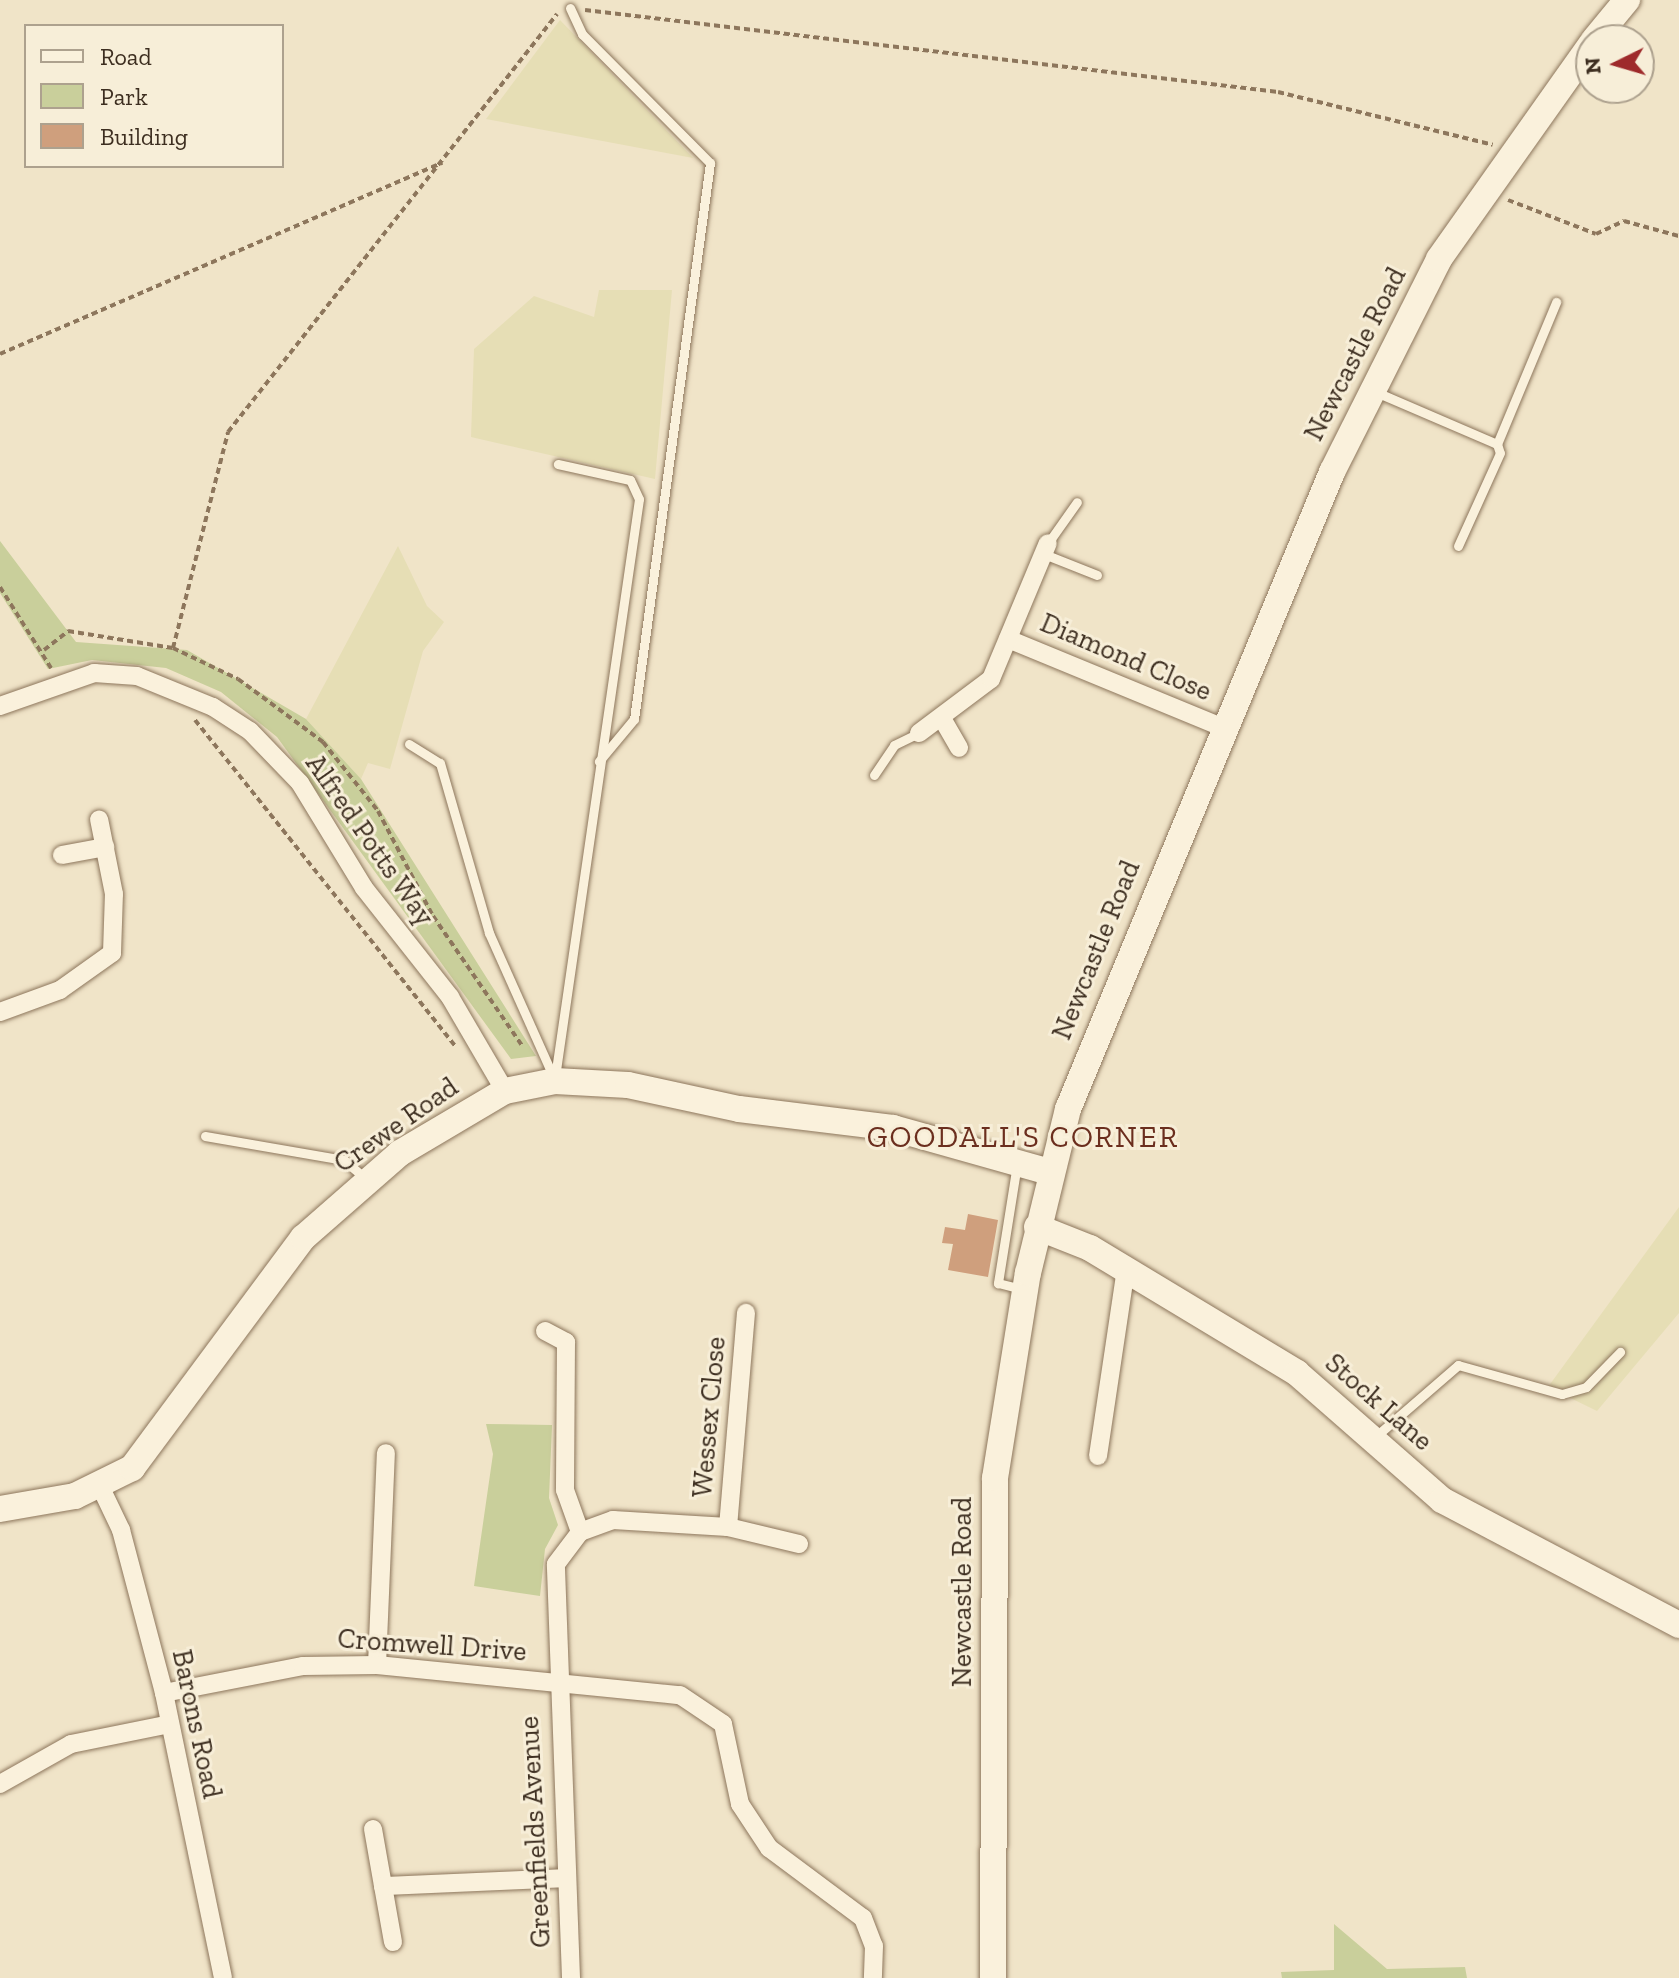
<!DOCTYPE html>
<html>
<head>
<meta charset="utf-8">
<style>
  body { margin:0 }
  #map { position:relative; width:1679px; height:1978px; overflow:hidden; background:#f0e4c8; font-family:"Zilla Slab",serif }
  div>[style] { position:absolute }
  .farmland>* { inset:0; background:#e6deb5 }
  .green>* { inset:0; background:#c9cf9b }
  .building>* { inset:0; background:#cf9f7d }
  .path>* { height:4px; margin-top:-2px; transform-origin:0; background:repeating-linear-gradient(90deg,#8d765c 0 6px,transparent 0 10px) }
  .roads { filter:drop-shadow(0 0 2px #8d765c) drop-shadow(0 0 2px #8d765c) }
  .lane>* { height:9px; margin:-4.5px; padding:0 4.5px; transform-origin:4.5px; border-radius:4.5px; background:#faf1dc }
  .street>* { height:18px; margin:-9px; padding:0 9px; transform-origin:9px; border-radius:9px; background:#faf1dc }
  .secondary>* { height:26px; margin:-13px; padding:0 13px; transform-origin:13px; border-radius:13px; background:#faf1dc }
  span { translate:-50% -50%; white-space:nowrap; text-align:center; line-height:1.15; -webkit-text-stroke:6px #f7eed8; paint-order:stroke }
  .street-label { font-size:28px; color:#3d2e20 }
  .neighbourhood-label { font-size:30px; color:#6b2e1e; letter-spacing:2px }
  .legend { position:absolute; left:24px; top:24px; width:260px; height:144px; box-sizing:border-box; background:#f7eed8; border:2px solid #ada18e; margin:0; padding:10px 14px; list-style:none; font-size:24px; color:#3d2e20 }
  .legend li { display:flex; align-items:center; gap:16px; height:40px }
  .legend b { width:40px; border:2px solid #ada18e }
  .north { position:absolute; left:1575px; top:24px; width:80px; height:80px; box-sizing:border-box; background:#f7eed8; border:2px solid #ada18e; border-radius:50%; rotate:265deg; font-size:22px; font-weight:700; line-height:32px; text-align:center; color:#3d2e20 }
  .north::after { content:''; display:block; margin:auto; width:28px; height:36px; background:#9e2a2b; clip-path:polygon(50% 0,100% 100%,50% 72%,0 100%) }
</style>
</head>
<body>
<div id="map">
  <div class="farmland">
    <div style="clip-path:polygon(560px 20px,693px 158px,486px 119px)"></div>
    <div style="clip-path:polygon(599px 290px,672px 290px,655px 479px,471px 437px,474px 349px,534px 296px,594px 317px)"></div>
    <div style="clip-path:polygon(398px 546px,427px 606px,444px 622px,423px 651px,390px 769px,368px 763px,361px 779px,306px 719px)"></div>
    <div style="clip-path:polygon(1679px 1207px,1679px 1313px,1597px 1411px,1548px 1387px)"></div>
  </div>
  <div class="green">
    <div style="clip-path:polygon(0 541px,76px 642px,187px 650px,306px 719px,361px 779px,536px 1056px,511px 1059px,277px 737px,221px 692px,166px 668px,92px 660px,48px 669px,0 593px)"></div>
    <div style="clip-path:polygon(486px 1424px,552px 1425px,549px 1498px,558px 1525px,545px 1549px,540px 1596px,474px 1586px,493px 1454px)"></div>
    <div style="clip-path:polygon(1334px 1924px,1387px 1969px,1465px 1967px,1467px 1978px,1282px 1978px,1281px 1972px,1334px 1970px)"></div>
  </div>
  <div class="building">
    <div style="clip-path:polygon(968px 1214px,998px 1220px,988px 1277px,948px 1270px,953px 1244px,942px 1243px,945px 1227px,965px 1230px)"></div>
  </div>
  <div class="path">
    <div style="left:585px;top:10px;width:698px;rotate:6.75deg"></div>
    <div style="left:1278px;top:92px;width:221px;rotate:13.8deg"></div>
    <div style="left:1508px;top:200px;width:94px;rotate:21.1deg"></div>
    <div style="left:1596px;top:234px;width:31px;rotate:-25deg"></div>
    <div style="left:1624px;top:221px;width:57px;rotate:15.3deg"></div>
    <div style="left:0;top:354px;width:482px;rotate:-23.4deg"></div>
    <div style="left:0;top:587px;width:96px;rotate:57.8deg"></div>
    <div style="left:173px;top:648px;width:223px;rotate:-75.7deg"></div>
    <div style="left:228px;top:432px;width:532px;rotate:-51.79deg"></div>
    <div style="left:44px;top:650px;width:31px;rotate:-38deg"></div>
    <div style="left:68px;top:631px;width:106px;rotate:9.2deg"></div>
    <div style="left:173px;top:648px;width:72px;rotate:25.5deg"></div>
    <div style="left:238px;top:679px;width:106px;rotate:36.5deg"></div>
    <div style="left:323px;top:742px;width:88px;rotate:51.4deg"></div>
    <div style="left:378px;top:811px;width:119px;rotate:62.4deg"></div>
    <div style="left:433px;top:916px;width:159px;rotate:55.5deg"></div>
    <div style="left:195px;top:720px;width:418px;rotate:51.4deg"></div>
  </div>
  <div class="roads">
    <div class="lane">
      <div style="left:570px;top:8px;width:29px;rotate:65deg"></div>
      <div style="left:582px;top:34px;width:182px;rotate:45.2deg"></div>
      <div style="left:710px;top:163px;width:561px;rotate:97.78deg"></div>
      <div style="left:634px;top:719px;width:55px;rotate:129.8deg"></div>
      <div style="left:1376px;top:392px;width:132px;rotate:23.3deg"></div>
      <div style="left:1497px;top:444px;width:9px;rotate:72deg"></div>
      <div style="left:1500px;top:453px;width:102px;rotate:114.3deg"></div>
      <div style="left:1497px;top:444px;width:154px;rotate:-67.4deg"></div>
      <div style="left:1048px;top:543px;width:50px;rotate:-54.7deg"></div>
      <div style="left:1044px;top:554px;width:57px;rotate:21.6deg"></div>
      <div style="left:409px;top:744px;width:36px;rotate:32deg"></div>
      <div style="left:440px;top:763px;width:177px;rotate:73.9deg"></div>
      <div style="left:489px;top:933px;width:159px;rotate:65.9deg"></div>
      <div style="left:874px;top:775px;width:36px;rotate:-56deg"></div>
      <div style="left:894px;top:745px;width:28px;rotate:-26deg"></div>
      <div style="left:555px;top:1077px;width:584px;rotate:-81.73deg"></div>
      <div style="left:639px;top:499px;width:21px;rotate:-115deg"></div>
      <div style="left:630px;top:480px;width:74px;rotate:-167.5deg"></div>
      <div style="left:205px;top:1136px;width:141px;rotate:9.8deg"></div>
      <div style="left:344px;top:1160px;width:30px;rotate:41deg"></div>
      <div style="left:1017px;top:1164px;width:121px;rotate:99.1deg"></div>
      <div style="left:998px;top:1283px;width:25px;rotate:14deg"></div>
      <div style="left:1375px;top:1437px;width:110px;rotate:-40.9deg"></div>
      <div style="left:1458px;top:1365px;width:108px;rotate:15.6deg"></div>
      <div style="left:1562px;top:1394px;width:25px;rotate:-16deg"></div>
      <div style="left:1586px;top:1387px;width:49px;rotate:-45.8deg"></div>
    </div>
    <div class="street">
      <div style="left:1008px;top:639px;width:231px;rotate:22.4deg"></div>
      <div style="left:0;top:706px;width:100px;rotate:-19.3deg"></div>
      <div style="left:94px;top:673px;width:43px;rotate:4deg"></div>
      <div style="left:137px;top:676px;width:82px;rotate:22.2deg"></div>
      <div style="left:213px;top:707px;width:44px;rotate:33deg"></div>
      <div style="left:250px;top:731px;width:72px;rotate:46.1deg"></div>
      <div style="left:300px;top:783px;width:123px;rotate:58.6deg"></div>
      <div style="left:364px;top:888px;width:139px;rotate:51.7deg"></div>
      <div style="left:450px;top:997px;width:109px;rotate:59.7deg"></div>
      <div style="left:943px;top:720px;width:32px;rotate:60deg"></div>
      <div style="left:919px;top:733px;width:90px;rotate:-36.9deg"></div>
      <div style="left:991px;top:679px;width:147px;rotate:-67.3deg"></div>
      <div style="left:62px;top:855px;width:44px;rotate:-10.5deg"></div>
      <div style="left:0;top:1012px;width:64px;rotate:-20.1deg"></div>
      <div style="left:60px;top:990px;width:64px;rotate:-35.4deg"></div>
      <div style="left:112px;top:953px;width:59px;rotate:-88.1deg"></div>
      <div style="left:114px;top:894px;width:76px;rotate:-101.3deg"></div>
      <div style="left:545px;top:1331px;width:24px;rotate:28deg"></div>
      <div style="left:566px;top:1342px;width:148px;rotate:90.4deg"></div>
      <div style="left:565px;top:1490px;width:45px;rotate:70.3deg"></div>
      <div style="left:580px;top:1532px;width:35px;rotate:-20deg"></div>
      <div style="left:613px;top:1520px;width:115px;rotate:3.5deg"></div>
      <div style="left:728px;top:1527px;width:73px;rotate:13.5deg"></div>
      <div style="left:1098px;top:1456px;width:189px;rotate:-81.5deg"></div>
      <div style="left:101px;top:1488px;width:47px;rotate:64.5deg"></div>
      <div style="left:121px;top:1530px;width:169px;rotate:75.2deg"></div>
      <div style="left:164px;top:1693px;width:291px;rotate:78.3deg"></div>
      <div style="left:728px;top:1527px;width:215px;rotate:-85.2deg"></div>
      <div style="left:377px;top:1665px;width:212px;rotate:-87.6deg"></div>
      <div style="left:164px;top:1693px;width:142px;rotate:-11deg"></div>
      <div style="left:303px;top:1666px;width:74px;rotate:-0.8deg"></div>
      <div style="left:377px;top:1665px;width:304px;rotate:5.7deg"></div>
      <div style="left:680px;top:1695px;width:52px;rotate:34deg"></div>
      <div style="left:723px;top:1724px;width:82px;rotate:78deg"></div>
      <div style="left:740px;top:1804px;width:53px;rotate:56.6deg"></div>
      <div style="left:769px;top:1848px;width:117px;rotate:36.7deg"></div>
      <div style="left:863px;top:1918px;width:30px;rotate:69deg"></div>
      <div style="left:874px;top:1946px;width:32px;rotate:92deg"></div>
      <div style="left:0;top:1784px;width:81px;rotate:-29.4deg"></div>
      <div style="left:71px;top:1744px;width:101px;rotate:-11.4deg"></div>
      <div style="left:373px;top:1829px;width:58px;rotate:80deg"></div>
      <div style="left:393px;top:1942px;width:57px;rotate:-100.1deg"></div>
      <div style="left:383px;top:1886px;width:182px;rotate:-2.5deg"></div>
      <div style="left:571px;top:1978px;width:414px;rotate:-92.1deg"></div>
      <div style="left:556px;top:1564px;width:40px;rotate:-53deg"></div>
    </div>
    <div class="secondary">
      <div style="left:1594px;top:40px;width:52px;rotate:-50.5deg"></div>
      <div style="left:1037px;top:1227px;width:57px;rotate:21.6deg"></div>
      <div style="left:1090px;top:1248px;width:242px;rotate:31.1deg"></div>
      <div style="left:1297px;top:1373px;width:193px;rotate:41.2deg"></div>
      <div style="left:1442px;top:1500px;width:268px;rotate:27.8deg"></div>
      <div style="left:0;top:1509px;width:76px;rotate:-9.8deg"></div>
      <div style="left:75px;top:1496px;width:64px;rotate:-26.2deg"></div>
      <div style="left:132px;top:1468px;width:287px;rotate:-53.4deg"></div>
      <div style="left:303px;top:1238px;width:129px;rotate:-41.2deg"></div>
      <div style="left:400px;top:1153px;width:122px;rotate:-30.6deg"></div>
      <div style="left:505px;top:1091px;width:51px;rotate:-11.3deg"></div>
      <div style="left:555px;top:1081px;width:73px;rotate:3.1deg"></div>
      <div style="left:628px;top:1085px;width:114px;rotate:12.2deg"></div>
      <div style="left:739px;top:1109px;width:155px;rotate:7deg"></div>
      <div style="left:893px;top:1128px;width:163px;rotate:15.7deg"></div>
      <div style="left:993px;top:1978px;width:500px;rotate:-89.77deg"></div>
      <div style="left:995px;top:1478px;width:208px;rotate:-80.9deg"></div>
      <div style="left:1028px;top:1273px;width:169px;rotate:-76.3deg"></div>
      <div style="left:1068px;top:1109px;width:690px;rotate:-67.49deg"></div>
      <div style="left:1332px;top:472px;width:238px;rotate:-63.3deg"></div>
      <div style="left:1439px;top:259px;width:263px;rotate:-54.7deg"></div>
    </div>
  </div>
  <div class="street-label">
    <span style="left:1355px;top:354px;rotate:-63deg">Newcastle Road</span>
    <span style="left:1126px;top:657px;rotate:23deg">Diamond Close</span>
    <span style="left:370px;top:840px;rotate:55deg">Alfred Potts Way</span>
    <span style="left:1096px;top:950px;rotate:-68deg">Newcastle Road</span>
    <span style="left:396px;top:1125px;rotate:-35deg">Crewe Road</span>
    <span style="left:1379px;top:1402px;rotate:41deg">Stock Lane</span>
    <span style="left:709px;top:1417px;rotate:-85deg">Wessex Close</span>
    <span style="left:962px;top:1592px;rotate:-90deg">Newcastle Road</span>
    <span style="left:432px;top:1645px;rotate:4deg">Cromwell Drive</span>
    <span style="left:197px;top:1724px;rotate:78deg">Barons Road</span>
    <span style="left:535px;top:1832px;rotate:-93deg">Greenfields Avenue</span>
  </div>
  <div class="neighbourhood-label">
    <span style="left:1023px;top:1137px">GOODALL'S CORNER</span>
  </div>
  <ul class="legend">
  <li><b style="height:10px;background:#faf1dc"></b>Road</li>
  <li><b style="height:22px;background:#c9cf9b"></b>Park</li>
  <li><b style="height:22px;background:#cf9f7d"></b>Building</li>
  </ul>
  <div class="north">N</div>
</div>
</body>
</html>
